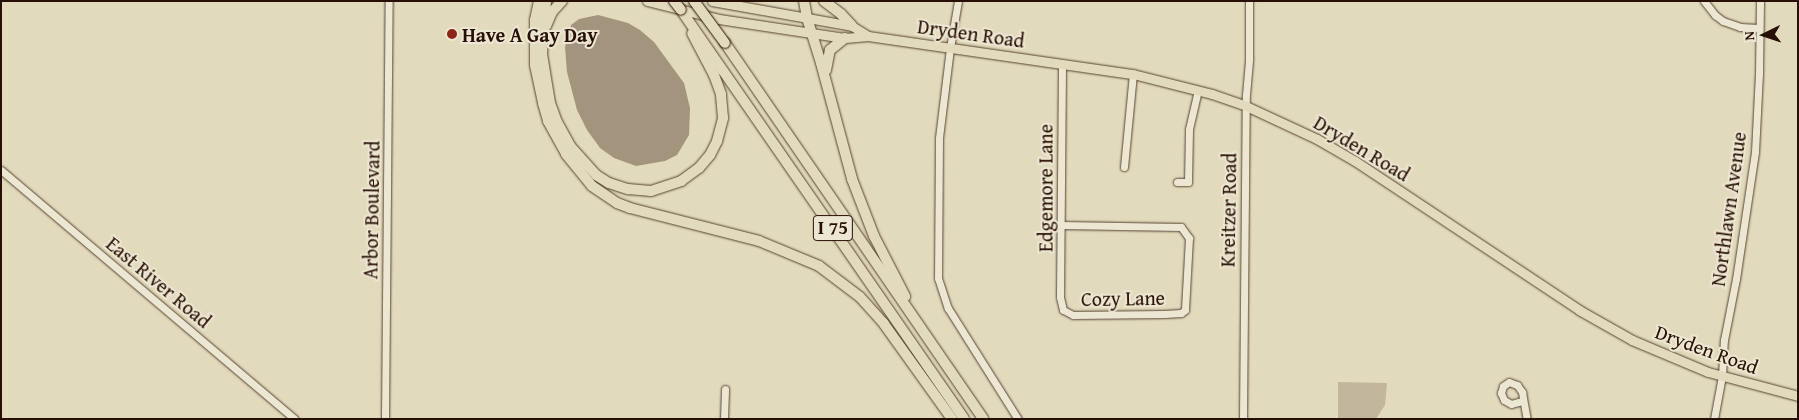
<!DOCTYPE html>
<html>
<head>
<meta charset="utf-8">
<style>
  body { margin:0 }
  #map { position:relative; width:1799px; height:420px; overflow:hidden; background:#e2dabc; font-family:"Gentium Book Plus",serif }
  div>[style] { position:absolute }
  .green>* { inset:0; background:#c2b79d }
  .water>* { inset:0; background:#a3957d }
  .roads { filter:drop-shadow(0 0 1px #564231) drop-shadow(0 0 1px #564231) }
  .minor>* { height:7px; margin:-3.5px; padding:0 3.5px; transform-origin:3.5px; border-radius:3.5px; background:#ece7d3 }
  .major>* { height:9px; margin:-4.5px; padding:0 4.5px; transform-origin:4.5px; border-radius:4.5px; background:#e2dabc }
  .highway>* { height:10px; margin:-5px; padding:0 5px; transform-origin:5px; border-radius:5px; background:#e2dabc }
  .bridges { filter:drop-shadow(0 0 1px #280f03) drop-shadow(0 0 1px #280f03) }
  .highway-bridge>* { height:10px; margin:-5px; padding:0 5px; transform-origin:5px; border-radius:5px; background:#e2dabc }
  .dots>* { width:14px; height:14px; translate:-50% -50%; box-sizing:border-box; border:2px solid #ece7d3; border-radius:50% }
  span { translate:-50% -50%; white-space:nowrap; text-align:center; line-height:1.15; -webkit-text-stroke:4px #ece7d3; paint-order:stroke }
  .shield-label span { padding:1px 4px; background:#ece7d3; border:1px solid; border-radius:4px; -webkit-text-stroke-width:0 }
  .shield-label { font-size:19px; color:#280f03; font-weight:700 }
  .street-label { font-size:20px; color:#280f03 }
  .poi-label { font-size:20px; color:#280f03; font-weight:700 }
  .left { translate:0 -50%; text-align:left }
  .frame { position:absolute; inset:0; border:2px solid #280f03; pointer-events:none }
  .north { position:absolute; left:1739px; top:10px; width:50px; height:50px; -webkit-text-stroke:4px #ece7d3; paint-order:stroke; rotate:266deg; font-size:14px; font-weight:700; line-height:20px; text-align:center; color:#280f03 }
  .north::after { content:''; display:block; margin:auto; width:18px; height:22px; background:#280f03; clip-path:polygon(50% 0,100% 100%,50% 72%,0 100%) }
</style>
</head>
<body>
<div id="map">
  <div class="green">
    <div style="clip-path:polygon(1338px 382px,1387px 383px,1385px 405px,1376px 419px,1338px 419px)"></div>
  </div>
  <div class="water">
    <div style="clip-path:polygon(598px 15px,628px 23px,640px 30px,654px 42px,684px 83px,690px 108px,689px 135px,677px 155px,665px 161px,636px 166px,614px 158px,600px 148px,587px 130px,577px 110px,567px 72px,565px 47px,568px 35px,571px 25px,579px 19px)"></div>
  </div>
  <div class="roads">
    <div class="minor">
      <div style="left:958px;top:1px;width:48px;rotate:99.7deg"></div>
      <div style="left:950px;top:48px;width:91px;rotate:97deg"></div>
      <div style="left:939px;top:138px;width:140px;rotate:90.4deg"></div>
      <div style="left:938px;top:278px;width:32px;rotate:72deg"></div>
      <div style="left:948px;top:308px;width:131px;rotate:57.8deg"></div>
      <div style="left:1704px;top:1px;width:18px;rotate:52deg"></div>
      <div style="left:1715px;top:15px;width:10px;rotate:37deg"></div>
      <div style="left:1723px;top:21px;width:18px;rotate:19deg"></div>
      <div style="left:1740px;top:27px;width:19px;rotate:3deg"></div>
      <div style="left:1124px;top:167px;width:93px;rotate:-84.5deg"></div>
      <div style="left:1px;top:170px;width:385px;rotate:40.3deg"></div>
      <div style="left:1177px;top:182px;width:11px"></div>
      <div style="left:1188px;top:182px;width:53px;rotate:-88.9deg"></div>
      <div style="left:1189px;top:129px;width:40px;rotate:-77deg"></div>
      <div style="left:1061px;top:225px;width:120px;rotate:1deg"></div>
      <div style="left:1181px;top:227px;width:14px;rotate:54deg"></div>
      <div style="left:1189px;top:238px;width:72px;rotate:93.2deg"></div>
      <div style="left:1185px;top:310px;width:5px;rotate:143deg"></div>
      <div style="left:1181px;top:313px;width:17px;rotate:177deg"></div>
      <div style="left:1164px;top:314px;width:91px;rotate:179.4deg"></div>
      <div style="left:1073px;top:315px;width:11px;rotate:-153deg"></div>
      <div style="left:1063px;top:310px;width:13px;rotate:-103deg"></div>
      <div style="left:1060px;top:297px;width:233px;rotate:-89.5deg"></div>
      <div style="left:1522px;top:401px;width:11px;rotate:165deg"></div>
      <div style="left:1511px;top:404px;width:8px;rotate:-150deg"></div>
      <div style="left:1504px;top:400px;width:8px;rotate:-113deg"></div>
      <div style="left:1501px;top:393px;width:7px;rotate:-74deg"></div>
      <div style="left:1503px;top:386px;width:7px;rotate:-34deg"></div>
      <div style="left:1509px;top:382px;width:9px;rotate:21deg"></div>
      <div style="left:1517px;top:385px;width:9px;rotate:54deg"></div>
      <div style="left:1522px;top:392px;width:27px;rotate:80deg"></div>
      <div style="left:385px;top:419px;width:418px;rotate:-89.5deg"></div>
      <div style="left:724px;top:419px;width:30px;rotate:-88deg"></div>
      <div style="left:1243px;top:419px;width:324px;rotate:-89.5deg"></div>
      <div style="left:1246px;top:95px;width:37px;rotate:-85deg"></div>
      <div style="left:1249px;top:58px;width:57px;rotate:-90deg"></div>
      <div style="left:1714px;top:419px;width:44px;rotate:-79.5deg"></div>
      <div style="left:1722px;top:376px;width:36px;rotate:-87deg"></div>
      <div style="left:1724px;top:340px;width:62px;rotate:-78.9deg"></div>
      <div style="left:1736px;top:279px;width:128px;rotate:-81.5deg"></div>
      <div style="left:1755px;top:152px;width:78px;rotate:-87.1deg"></div>
      <div style="left:1759px;top:74px;width:73px;rotate:-89.2deg"></div>
    </div>
    <div class="major">
      <div style="left:647px;top:1px;width:74px;rotate:14deg"></div>
      <div style="left:719px;top:19px;width:127px;rotate:8.6deg"></div>
      <div style="left:845px;top:38px;width:23px;rotate:-5deg"></div>
      <div style="left:868px;top:36px;width:268px;rotate:8.2deg"></div>
      <div style="left:1133px;top:74px;width:81px;rotate:14.2deg"></div>
      <div style="left:1212px;top:94px;width:36px;rotate:19deg"></div>
      <div style="left:1246px;top:106px;width:78px;rotate:24.9deg"></div>
      <div style="left:1317px;top:139px;width:44px;rotate:30.1deg"></div>
      <div style="left:1355px;top:161px;width:269px;rotate:33.6deg"></div>
      <div style="left:1579px;top:310px;width:61px;rotate:29.5deg"></div>
      <div style="left:1632px;top:340px;width:82px;rotate:22.8deg"></div>
      <div style="left:1708px;top:372px;width:93px;rotate:14.9deg"></div>
      <div style="left:712px;top:1px;width:142px;rotate:10.1deg"></div>
      <div style="left:852px;top:26px;width:19px;rotate:32deg"></div>
    </div>
    <div class="highway">
      <div style="left:539px;top:1px;width:19px;rotate:102deg"></div>
      <div style="left:535px;top:20px;width:45px;rotate:90deg"></div>
      <div style="left:535px;top:65px;width:39px;rotate:78deg"></div>
      <div style="left:543px;top:103px;width:19px;rotate:74deg"></div>
      <div style="left:548px;top:121px;width:38px;rotate:61deg"></div>
      <div style="left:566px;top:154px;width:41px;rotate:50.9deg"></div>
      <div style="left:592px;top:186px;width:30px;rotate:34deg"></div>
      <div style="left:617px;top:203px;width:14px;rotate:21deg"></div>
      <div style="left:630px;top:208px;width:133px;rotate:14.3deg"></div>
      <div style="left:759px;top:241px;width:65px;rotate:22.6deg"></div>
      <div style="left:819px;top:266px;width:51px;rotate:37.1deg"></div>
      <div style="left:860px;top:297px;width:36px;rotate:48deg"></div>
      <div style="left:884px;top:324px;width:117px;rotate:54.4deg"></div>
      <div style="left:546px;top:1px;width:53px;rotate:94.3deg"></div>
      <div style="left:542px;top:54px;width:50px;rotate:80.7deg"></div>
      <div style="left:550px;top:103px;width:20px;rotate:70deg"></div>
      <div style="left:557px;top:122px;width:29px;rotate:61deg"></div>
      <div style="left:571px;top:147px;width:38px;rotate:48deg"></div>
      <div style="left:596px;top:175px;width:15px;rotate:32deg"></div>
      <div style="left:609px;top:183px;width:20px;rotate:18deg"></div>
      <div style="left:628px;top:189px;width:23px;rotate:5deg"></div>
      <div style="left:651px;top:191px;width:32px;rotate:-18deg"></div>
      <div style="left:681px;top:181px;width:22px;rotate:-36deg"></div>
      <div style="left:699px;top:168px;width:17px;rotate:-50deg"></div>
      <div style="left:710px;top:155px;width:16px;rotate:-63deg"></div>
      <div style="left:717px;top:141px;width:24px;rotate:-75deg"></div>
      <div style="left:723px;top:118px;width:24px;rotate:-95deg"></div>
      <div style="left:721px;top:94px;width:20px;rotate:-110deg"></div>
      <div style="left:714px;top:75px;width:47px;rotate:-117.6deg"></div>
      <div style="left:804px;top:1px;width:17px;rotate:80deg"></div>
      <div style="left:807px;top:18px;width:47px;rotate:72.7deg"></div>
      <div style="left:821px;top:63px;width:120px;rotate:75deg"></div>
      <div style="left:852px;top:179px;width:61px;rotate:68.9deg"></div>
      <div style="left:874px;top:236px;width:68px;rotate:62.7deg"></div>
      <div style="left:824px;top:1px;width:21px;rotate:37deg"></div>
      <div style="left:841px;top:14px;width:16px;rotate:47deg"></div>
      <div style="left:681px;top:10px;width:497px;rotate:55.3deg"></div>
      <div style="left:546px;top:26px;width:15px;rotate:-67deg"></div>
      <div style="left:552px;top:12px;width:15px;rotate:-48deg"></div>
      <div style="left:725px;top:43px;width:456px;rotate:55.5deg"></div>
      <div style="left:826px;top:70px;width:20px;rotate:-79deg"></div>
      <div style="left:830px;top:50px;width:19px;rotate:-39deg"></div>
    </div>
  </div>
  <div class="bridges">
    <div class="highway-bridge">
      <div style="left:674px;top:1px;width:11px;rotate:52deg"></div>
      <div style="left:694px;top:1px;width:52px;rotate:53.6deg"></div>
    </div>
  </div>
  <div class="dots">
    <div style="left:452px;top:34px;background:#8f2418"></div>
  </div>
  <div class="shield-label">
    <span style="left:833px;top:228px">I 75</span>
  </div>
  <div class="street-label">
    <span style="left:971px;top:33px;rotate:8deg">Dryden Road</span>
    <span style="left:1362px;top:148px;rotate:31deg">Dryden Road</span>
    <span style="left:1045px;top:188px;rotate:-90deg">Edgemore Lane</span>
    <span style="left:1728px;top:209px;rotate:-82deg">Northlawn Avenue</span>
    <span style="left:371px;top:210px;rotate:-89deg">Arbor Boulevard</span>
    <span style="left:1228px;top:210px;rotate:-89deg">Kreitzer Road</span>
    <span style="left:159px;top:282px;rotate:40deg">East River Road</span>
    <span style="left:1123px;top:298px;rotate:-1deg">Cozy Lane</span>
    <span style="left:1707px;top:349px;rotate:20deg">Dryden Road</span>
  </div>
  <div class="poi-label">
    <span class="left" style="left:462px;top:34px">Have A Gay Day</span>
  </div>
  <div class="frame"></div>
  <div class="north">N</div>
</div>
</body>
</html>
